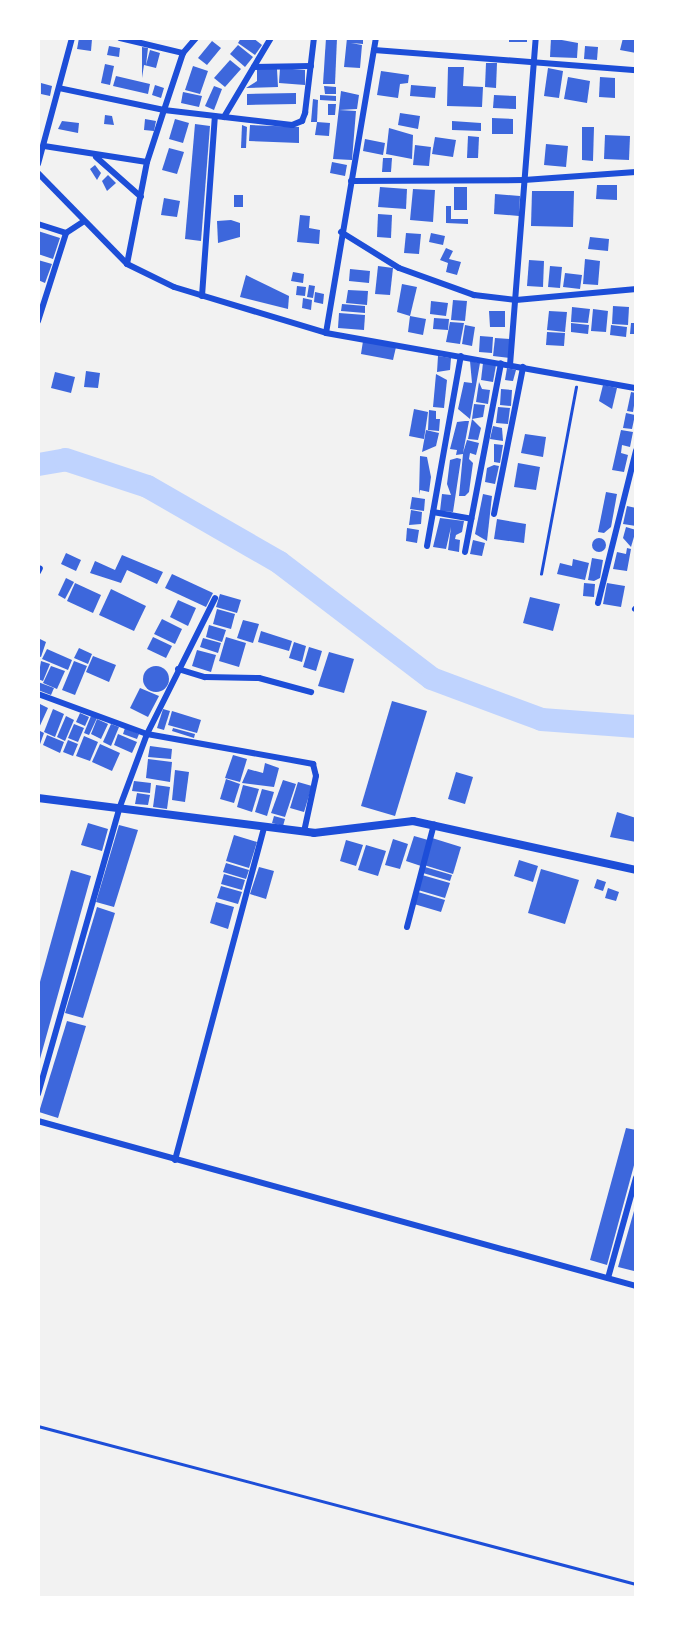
<!DOCTYPE html>
<html>
<head>
<meta charset="utf-8">
<style>
  body { margin:0 }
  #map { position:relative; width:674px; height:1636px; overflow:hidden; background:#f2f2f2; font-family:Inter,sans-serif }
  div>[style] { position:absolute }
  .river>* { height:23px; margin:-11.5px; padding:0 11.5px; transform-origin:11.5px; border-radius:11.5px; background:#bfd3fe }
  .building>* { inset:0; background:#3d67dc }
  .round { border-radius:50% }
  .path>* { height:2.5px; margin:-1.25px; padding:0 1.25px; transform-origin:1.25px; border-radius:1.25px; background:#1d4ed8 }
  .minor>* { height:6px; margin:-3px; padding:0 3px; transform-origin:3px; border-radius:3px; background:#1d4ed8 }
  .tertiary>* { height:8px; margin:-4px; padding:0 4px; transform-origin:4px; border-radius:4px; background:#1d4ed8 }
  span { translate:-50% -50%; white-space:nowrap; text-align:center; line-height:1.15; -webkit-text-stroke:5px #fff; paint-order:stroke }
  .frame { position:absolute; inset:0; border:40px solid #fff; pointer-events:none }
</style>
</head>
<body>
<div id="map">
  <div class="river">
    <div style="left:38px;top:464px;width:27px;rotate:-10deg"></div>
    <div style="left:65px;top:459px;width:86px;rotate:18.2deg"></div>
    <div style="left:147px;top:486px;width:152px;rotate:29.9deg"></div>
    <div style="left:279px;top:562px;width:191px;rotate:37.3deg"></div>
    <div style="left:431px;top:678px;width:117px;rotate:20.4deg"></div>
    <div style="left:541px;top:719px;width:95px;rotate:4.2deg"></div>
  </div>
  <div class="building">
    <div style="clip-path:polygon(79px 38px,92px 39px,91px 51px,77px 49px)"></div>
    <div style="clip-path:polygon(241px 38px,253px 38px,262px 45px,255px 55px,238px 43px)"></div>
    <div style="clip-path:polygon(326px 38px,337px 38px,335px 84px,323px 84px)"></div>
    <div style="clip-path:polygon(347px 38px,363px 38px,363px 44px,351px 43px,362px 45px,360px 68px,344px 67px)"></div>
    <div style="clip-path:polygon(509px 38px,527px 38px,527px 42px,509px 42px)"></div>
    <div style="clip-path:polygon(551px 38px,578px 43px,577px 58px,550px 57px)"></div>
    <div style="clip-path:polygon(623px 38px,636px 38px,636px 53px,620px 50px)"></div>
    <div style="clip-path:polygon(212px 41px,221px 48px,207px 65px,198px 58px)"></div>
    <div style="clip-path:polygon(238px 45px,253px 57px,245px 67px,230px 54px)"></div>
    <div style="clip-path:polygon(109px 46px,120px 48px,119px 57px,107px 55px)"></div>
    <div style="clip-path:polygon(585px 46px,598px 47px,597px 60px,584px 59px)"></div>
    <div style="clip-path:polygon(142px 47px,148px 48px,146px 65px,150px 50px,160px 53px,156px 68px,144px 65px,142px 78px)"></div>
    <div style="clip-path:polygon(230px 60px,241px 69px,225px 87px,214px 78px)"></div>
    <div style="clip-path:polygon(486px 63px,497px 63px,496px 88px,485px 87px)"></div>
    <div style="clip-path:polygon(105px 64px,114px 66px,110px 85px,101px 83px)"></div>
    <div style="clip-path:polygon(193px 66px,208px 71px,200px 94px,185px 90px)"></div>
    <div style="clip-path:polygon(448px 67px,464px 67px,463px 86px,483px 87px,482px 107px,447px 106px)"></div>
    <div style="clip-path:polygon(280px 68px,305px 70px,305px 85px,279px 83px)"></div>
    <div style="clip-path:polygon(548px 68px,563px 71px,559px 98px,544px 96px)"></div>
    <div style="clip-path:polygon(257px 69px,277px 69px,278px 87px,246px 88px,257px 81px)"></div>
    <div style="clip-path:polygon(381px 71px,409px 75px,408px 83px,400px 84px,398px 98px,377px 95px)"></div>
    <div style="clip-path:polygon(116px 76px,150px 84px,148px 94px,113px 86px)"></div>
    <div style="clip-path:polygon(568px 77px,590px 81px,587px 103px,564px 99px)"></div>
    <div style="clip-path:polygon(600px 77px,615px 78px,615px 98px,599px 97px)"></div>
    <div style="clip-path:polygon(41px 83px,52px 86px,50px 96px,41px 94px)"></div>
    <div style="clip-path:polygon(155px 85px,164px 88px,161px 98px,152px 95px)"></div>
    <div style="clip-path:polygon(411px 85px,436px 87px,435px 98px,410px 96px)"></div>
    <div style="clip-path:polygon(214px 86px,222px 89px,214px 110px,205px 106px)"></div>
    <div style="clip-path:polygon(324px 86px,336px 87px,336px 94px,325px 94px)"></div>
    <div style="clip-path:polygon(341px 91px,359px 95px,357px 109px,339px 110px,356px 111px,352px 160px,333px 159px)"></div>
    <div style="clip-path:polygon(183px 92px,202px 96px,199px 107px,181px 103px)"></div>
    <div style="clip-path:polygon(296px 93px,296px 104px,247px 105px,247px 94px)"></div>
    <div style="clip-path:polygon(320px 95px,336px 96px,336px 101px,320px 100px)"></div>
    <div style="clip-path:polygon(494px 95px,516px 96px,516px 109px,493px 108px)"></div>
    <div style="clip-path:polygon(313px 99px,318px 100px,317px 122px,311px 122px)"></div>
    <div style="clip-path:polygon(328px 104px,336px 104px,335px 115px,328px 115px)"></div>
    <div style="clip-path:polygon(400px 113px,420px 116px,418px 129px,398px 125px)"></div>
    <div style="clip-path:polygon(105px 115px,112px 116px,114px 125px,104px 124px)"></div>
    <div style="clip-path:polygon(492px 118px,513px 119px,513px 134px,492px 134px)"></div>
    <div style="clip-path:polygon(145px 119px,156px 121px,154px 131px,144px 130px)"></div>
    <div style="clip-path:polygon(175px 119px,189px 123px,183px 143px,169px 139px)"></div>
    <div style="clip-path:polygon(62px 121px,79px 123px,78px 133px,58px 129px)"></div>
    <div style="clip-path:polygon(452px 121px,481px 123px,481px 131px,452px 130px)"></div>
    <div style="clip-path:polygon(317px 122px,330px 123px,329px 136px,315px 135px)"></div>
    <div style="clip-path:polygon(195px 124px,210px 126px,201px 241px,185px 239px)"></div>
    <div style="clip-path:polygon(242px 125px,247px 127px,246px 148px,241px 148px)"></div>
    <div style="clip-path:polygon(250px 125px,299px 127px,299px 143px,249px 141px)"></div>
    <div style="clip-path:polygon(582px 127px,594px 127px,593px 161px,582px 160px)"></div>
    <div style="clip-path:polygon(389px 128px,413px 135px,412px 159px,386px 154px)"></div>
    <div style="clip-path:polygon(605px 135px,630px 136px,629px 160px,604px 159px)"></div>
    <div style="clip-path:polygon(468px 136px,479px 137px,478px 158px,467px 158px)"></div>
    <div style="clip-path:polygon(435px 137px,456px 140px,453px 157px,432px 154px)"></div>
    <div style="clip-path:polygon(365px 139px,385px 143px,383px 155px,363px 151px)"></div>
    <div style="clip-path:polygon(546px 144px,568px 146px,566px 167px,544px 165px)"></div>
    <div style="clip-path:polygon(415px 145px,431px 147px,429px 166px,413px 165px)"></div>
    <div style="clip-path:polygon(169px 148px,184px 152px,177px 174px,162px 170px)"></div>
    <div style="clip-path:polygon(383px 158px,392px 158px,391px 172px,382px 172px)"></div>
    <div style="clip-path:polygon(332px 162px,347px 165px,345px 176px,330px 173px)"></div>
    <div style="clip-path:polygon(95px 165px,101px 173px,97px 180px,90px 169px)"></div>
    <div style="clip-path:polygon(108px 175px,116px 183px,107px 191px,102px 181px)"></div>
    <div style="clip-path:polygon(597px 185px,617px 185px,617px 200px,596px 199px)"></div>
    <div style="clip-path:polygon(380px 187px,407px 189px,406px 209px,378px 207px)"></div>
    <div style="clip-path:polygon(454px 187px,467px 187px,467px 210px,454px 210px)"></div>
    <div style="clip-path:polygon(413px 189px,435px 190px,433px 222px,410px 220px)"></div>
    <div style="clip-path:polygon(532px 191px,574px 191px,573px 227px,531px 226px)"></div>
    <div style="clip-path:polygon(495px 194px,520px 196px,519px 216px,494px 214px)"></div>
    <div style="clip-path:polygon(234px 195px,243px 195px,243px 207px,234px 207px)"></div>
    <div style="clip-path:polygon(164px 198px,180px 201px,177px 217px,161px 215px)"></div>
    <div style="clip-path:polygon(446px 206px,451px 206px,451px 219px,468px 219px,468px 224px,446px 223px)"></div>
    <div style="clip-path:polygon(378px 214px,392px 215px,391px 238px,377px 237px)"></div>
    <div style="clip-path:polygon(300px 215px,310px 216px,309px 228px,320px 230px,319px 244px,297px 242px)"></div>
    <div style="clip-path:polygon(231px 220px,240px 223px,240px 237px,218px 243px,217px 221px)"></div>
    <div style="clip-path:polygon(38px 231px,60px 238px,53px 259px,38px 254px)"></div>
    <div style="clip-path:polygon(406px 233px,421px 234px,419px 254px,404px 253px)"></div>
    <div style="clip-path:polygon(431px 233px,445px 236px,443px 245px,429px 242px)"></div>
    <div style="clip-path:polygon(590px 237px,609px 239px,608px 251px,588px 249px)"></div>
    <div style="clip-path:polygon(446px 248px,453px 251px,449px 259px,461px 262px,457px 275px,446px 272px,448px 263px,440px 260px)"></div>
    <div style="clip-path:polygon(585px 259px,600px 261px,598px 285px,583px 284px)"></div>
    <div style="clip-path:polygon(38px 260px,52px 264px,45px 283px,38px 280px)"></div>
    <div style="clip-path:polygon(529px 260px,544px 261px,543px 287px,527px 286px)"></div>
    <div style="clip-path:polygon(378px 266px,393px 268px,390px 295px,375px 294px)"></div>
    <div style="clip-path:polygon(550px 266px,562px 267px,560px 288px,548px 287px)"></div>
    <div style="clip-path:polygon(350px 269px,370px 271px,369px 283px,349px 281px)"></div>
    <div style="clip-path:polygon(293px 272px,304px 274px,303px 283px,291px 281px)"></div>
    <div style="clip-path:polygon(565px 273px,582px 275px,580px 289px,563px 287px)"></div>
    <div style="clip-path:polygon(246px 275px,289px 296px,288px 309px,240px 297px)"></div>
    <div style="clip-path:polygon(402px 284px,417px 287px,410px 316px,397px 312px)"></div>
    <div style="clip-path:polygon(309px 285px,315px 286px,313px 298px,307px 297px)"></div>
    <div style="clip-path:polygon(297px 286px,306px 287px,305px 296px,296px 295px)"></div>
    <div style="clip-path:polygon(348px 290px,368px 291px,367px 305px,346px 303px)"></div>
    <div style="clip-path:polygon(315px 292px,324px 294px,323px 304px,314px 302px)"></div>
    <div style="clip-path:polygon(303px 298px,312px 300px,311px 310px,302px 308px)"></div>
    <div style="clip-path:polygon(453px 300px,467px 301px,465px 321px,451px 320px)"></div>
    <div style="clip-path:polygon(431px 301px,448px 303px,446px 316px,430px 314px)"></div>
    <div style="clip-path:polygon(342px 304px,365px 306px,365px 313px,341px 311px)"></div>
    <div style="clip-path:polygon(613px 306px,629px 307px,628px 325px,612px 324px)"></div>
    <div style="clip-path:polygon(572px 307px,590px 309px,588px 323px,571px 322px)"></div>
    <div style="clip-path:polygon(593px 309px,608px 311px,606px 332px,591px 331px)"></div>
    <div style="clip-path:polygon(489px 311px,505px 311px,505px 327px,490px 327px)"></div>
    <div style="clip-path:polygon(549px 311px,567px 312px,565px 332px,547px 330px)"></div>
    <div style="clip-path:polygon(339px 313px,365px 315px,364px 330px,338px 328px)"></div>
    <div style="clip-path:polygon(410px 316px,426px 319px,423px 335px,408px 332px)"></div>
    <div style="clip-path:polygon(434px 318px,449px 319px,448px 330px,433px 329px)"></div>
    <div style="clip-path:polygon(450px 322px,464px 323px,460px 344px,446px 342px)"></div>
    <div style="clip-path:polygon(571px 323px,589px 325px,588px 334px,571px 332px)"></div>
    <div style="clip-path:polygon(631px 323px,636px 323px,636px 334px,630px 334px)"></div>
    <div style="clip-path:polygon(465px 325px,475px 327px,472px 346px,462px 344px)"></div>
    <div style="clip-path:polygon(611px 325px,627px 327px,626px 337px,610px 335px)"></div>
    <div style="clip-path:polygon(547px 332px,565px 333px,564px 346px,546px 345px)"></div>
    <div style="clip-path:polygon(480px 336px,493px 337px,492px 353px,479px 352px)"></div>
    <div style="clip-path:polygon(495px 338px,512px 339px,510px 358px,493px 356px)"></div>
    <div style="clip-path:polygon(363px 341px,396px 347px,393px 360px,361px 354px)"></div>
    <div style="clip-path:polygon(438px 356px,451px 358px,450px 370px,437px 372px)"></div>
    <div style="clip-path:polygon(470px 361px,480px 363px,470px 419px,458px 409px,464px 382px,472px 383px)"></div>
    <div style="clip-path:polygon(483px 363px,496px 365px,493px 382px,481px 380px)"></div>
    <div style="clip-path:polygon(507px 368px,516px 370px,513px 381px,505px 380px)"></div>
    <div style="clip-path:polygon(86px 371px,100px 373px,98px 388px,84px 387px)"></div>
    <div style="clip-path:polygon(55px 372px,75px 377px,71px 393px,51px 388px)"></div>
    <div style="clip-path:polygon(436px 374px,447px 380px,444px 408px,433px 407px)"></div>
    <div style="clip-path:polygon(479px 382px,482px 389px,490px 390px,488px 404px,476px 402px)"></div>
    <div style="clip-path:polygon(603px 385px,617px 388px,612px 409px,599px 401px)"></div>
    <div style="clip-path:polygon(501px 389px,512px 390px,511px 406px,500px 405px)"></div>
    <div style="clip-path:polygon(631px 392px,636px 393px,633px 412px,627px 411px)"></div>
    <div style="clip-path:polygon(474px 404px,485px 405px,483px 417px,472px 419px)"></div>
    <div style="clip-path:polygon(498px 407px,510px 408px,508px 424px,496px 423px)"></div>
    <div style="clip-path:polygon(414px 409px,428px 412px,424px 439px,409px 436px)"></div>
    <div style="clip-path:polygon(429px 410px,436px 411px,436px 419px,440px 419px,439px 431px,428px 430px)"></div>
    <div style="clip-path:polygon(626px 413px,635px 415px,632px 429px,623px 428px)"></div>
    <div style="clip-path:polygon(472px 419px,481px 428px,478px 440px,468px 439px)"></div>
    <div style="clip-path:polygon(465px 421px,469px 421px,463px 453px,467px 440px,479px 443px,476px 455px,470px 453px,469px 459px,473px 463px,469px 492px,465px 496px,459px 496px,463px 454px,456px 455px,457px 450px,450px 449px,457px 422px)"></div>
    <div style="clip-path:polygon(493px 426px,502px 428px,503px 441px,490px 439px)"></div>
    <div style="clip-path:polygon(426px 430px,439px 433px,436px 446px,422px 452px)"></div>
    <div style="clip-path:polygon(621px 430px,633px 432px,630px 447px,622px 445px,621px 453px,628px 455px,624px 472px,612px 470px)"></div>
    <div style="clip-path:polygon(525px 434px,546px 437px,543px 457px,521px 453px)"></div>
    <div style="clip-path:polygon(494px 444px,503px 445px,500px 463px,494px 462px)"></div>
    <div style="clip-path:polygon(420px 456px,427px 457px,431px 477px,429px 492px,420px 490px,419px 495px)"></div>
    <div style="clip-path:polygon(457px 458px,461px 459px,453px 512px,440px 511px,442px 494px,451px 495px,447px 484px,450px 460px)"></div>
    <div style="clip-path:polygon(518px 463px,540px 467px,536px 490px,514px 487px)"></div>
    <div style="clip-path:polygon(494px 465px,499px 466px,495px 484px,485px 482px,487px 468px)"></div>
    <div style="clip-path:polygon(606px 492px,617px 494px,611px 527px,604px 533px,598px 532px)"></div>
    <div style="clip-path:polygon(483px 494px,492px 496px,487px 541px,475px 534px)"></div>
    <div style="clip-path:polygon(412px 497px,425px 499px,424px 511px,410px 509px)"></div>
    <div style="clip-path:polygon(627px 506px,636px 508px,636px 526px,623px 524px)"></div>
    <div style="clip-path:polygon(411px 510px,422px 512px,421px 524px,409px 525px)"></div>
    <div style="clip-path:polygon(440px 518px,464px 521px,462px 532px,456px 535px,455px 539px,460px 540px,459px 552px,448px 550px,451px 527px,446px 549px,433px 547px)"></div>
    <div style="clip-path:polygon(497px 519px,526px 524px,524px 543px,494px 539px)"></div>
    <div style="clip-path:polygon(626px 527px,636px 530px,631px 547px,623px 538px)"></div>
    <div style="clip-path:polygon(407px 528px,419px 530px,417px 543px,406px 541px)"></div>
    <div class="round" style="left:592px;top:538px;width:14px;height:14px"></div>
    <div style="clip-path:polygon(473px 540px,485px 543px,482px 556px,470px 554px)"></div>
    <div style="clip-path:polygon(627px 548px,631px 549px,627px 571px,613px 569px,617px 552px,626px 554px)"></div>
    <div style="clip-path:polygon(66px 553px,81px 560px,76px 571px,61px 564px)"></div>
    <div style="clip-path:polygon(122px 555px,163px 572px,157px 584px,127px 570px,121px 583px,90px 573px,95px 561px,115px 570px)"></div>
    <div style="clip-path:polygon(592px 558px,603px 560px,600px 578px,594px 581px,588px 580px)"></div>
    <div style="clip-path:polygon(573px 559px,589px 563px,585px 580px,557px 574px,560px 563px,572px 566px)"></div>
    <div style="clip-path:polygon(172px 574px,213px 593px,206px 607px,165px 588px)"></div>
    <div style="clip-path:polygon(66px 578px,74px 582px,65px 599px,58px 595px)"></div>
    <div style="clip-path:polygon(75px 583px,101px 595px,93px 613px,67px 601px)"></div>
    <div style="clip-path:polygon(584px 583px,595px 584px,594px 597px,583px 596px)"></div>
    <div style="clip-path:polygon(607px 583px,625px 586px,621px 607px,603px 604px)"></div>
    <div style="clip-path:polygon(111px 589px,146px 606px,134px 631px,99px 615px)"></div>
    <div style="clip-path:polygon(220px 594px,241px 600px,237px 613px,216px 607px)"></div>
    <div style="clip-path:polygon(530px 597px,560px 604px,553px 631px,523px 623px)"></div>
    <div style="clip-path:polygon(178px 600px,196px 608px,188px 626px,170px 617px)"></div>
    <div style="clip-path:polygon(217px 609px,235px 614px,231px 629px,213px 624px)"></div>
    <div style="clip-path:polygon(162px 619px,182px 629px,175px 644px,154px 634px)"></div>
    <div style="clip-path:polygon(243px 620px,259px 624px,253px 643px,237px 638px)"></div>
    <div style="clip-path:polygon(209px 625px,226px 630px,222px 642px,206px 637px)"></div>
    <div style="clip-path:polygon(261px 631px,292px 641px,289px 651px,258px 642px)"></div>
    <div style="clip-path:polygon(153px 637px,172px 646px,166px 658px,147px 649px)"></div>
    <div style="clip-path:polygon(226px 637px,246px 643px,239px 667px,219px 661px)"></div>
    <div style="clip-path:polygon(38px 638px,46px 642px,41px 657px,38px 656px)"></div>
    <div style="clip-path:polygon(203px 638px,221px 643px,218px 653px,200px 647px)"></div>
    <div style="clip-path:polygon(294px 642px,306px 646px,302px 662px,289px 658px)"></div>
    <div style="clip-path:polygon(309px 647px,322px 651px,316px 671px,303px 667px)"></div>
    <div style="clip-path:polygon(79px 648px,92px 654px,88px 664px,74px 658px)"></div>
    <div style="clip-path:polygon(47px 649px,72px 660px,68px 670px,42px 659px)"></div>
    <div style="clip-path:polygon(197px 650px,216px 655px,211px 672px,192px 666px)"></div>
    <div style="clip-path:polygon(329px 652px,354px 659px,344px 693px,318px 686px)"></div>
    <div style="clip-path:polygon(93px 656px,116px 665px,109px 682px,86px 672px)"></div>
    <div style="clip-path:polygon(41px 661px,50px 664px,43px 681px,38px 679px)"></div>
    <div style="clip-path:polygon(74px 661px,87px 666px,75px 695px,62px 690px)"></div>
    <div style="clip-path:polygon(51px 666px,65px 671px,57px 689px,43px 683px)"></div>
    <div class="round" style="left:143px;top:666px;width:26px;height:26px"></div>
    <div style="clip-path:polygon(38px 682px,54px 688px,51px 695px,38px 690px)"></div>
    <div style="clip-path:polygon(140px 688px,159px 696px,148px 717px,130px 708px)"></div>
    <div style="clip-path:polygon(392px 701px,427px 711px,395px 816px,361px 806px)"></div>
    <div style="clip-path:polygon(38px 703px,48px 708px,38px 730px)"></div>
    <div style="clip-path:polygon(53px 709px,64px 714px,55px 737px,44px 732px)"></div>
    <div style="clip-path:polygon(163px 709px,170px 711px,164px 730px,157px 728px)"></div>
    <div style="clip-path:polygon(172px 711px,201px 720px,197px 733px,168px 725px)"></div>
    <div style="clip-path:polygon(80px 713px,89px 717px,85px 726px,76px 722px)"></div>
    <div style="clip-path:polygon(66px 716px,74px 720px,65px 741px,57px 737px)"></div>
    <div style="clip-path:polygon(91px 716px,97px 718px,89px 735px,84px 733px)"></div>
    <div style="clip-path:polygon(97px 719px,108px 724px,101px 739px,91px 734px)"></div>
    <div style="clip-path:polygon(74px 724px,84px 728px,78px 742px,68px 738px)"></div>
    <div style="clip-path:polygon(111px 724px,119px 727px,111px 746px,103px 742px)"></div>
    <div style="clip-path:polygon(125px 728px,139px 734px,137px 739px,123px 734px)"></div>
    <div style="clip-path:polygon(173px 728px,195px 734px,194px 738px,172px 731px)"></div>
    <div style="clip-path:polygon(38px 730px,44px 733px,39px 747px,38px 747px)"></div>
    <div style="clip-path:polygon(118px 734px,137px 742px,132px 753px,114px 745px)"></div>
    <div style="clip-path:polygon(47px 735px,64px 742px,60px 753px,43px 745px)"></div>
    <div style="clip-path:polygon(84px 736px,98px 742px,90px 761px,76px 756px)"></div>
    <div style="clip-path:polygon(68px 740px,78px 744px,73px 756px,63px 752px)"></div>
    <div style="clip-path:polygon(100px 744px,120px 753px,112px 771px,92px 762px)"></div>
    <div style="clip-path:polygon(150px 746px,172px 749px,171px 759px,148px 757px)"></div>
    <div style="clip-path:polygon(233px 755px,247px 759px,240px 782px,225px 778px)"></div>
    <div style="clip-path:polygon(148px 759px,172px 762px,170px 782px,146px 778px)"></div>
    <div style="clip-path:polygon(265px 763px,279px 768px,274px 787px,242px 783px,248px 769px,263px 773px)"></div>
    <div style="clip-path:polygon(175px 770px,189px 772px,185px 802px,172px 800px)"></div>
    <div style="clip-path:polygon(456px 772px,473px 777px,465px 804px,448px 799px)"></div>
    <div style="clip-path:polygon(226px 779px,240px 784px,234px 803px,220px 799px)"></div>
    <div style="clip-path:polygon(283px 780px,296px 784px,285px 817px,271px 813px)"></div>
    <div style="clip-path:polygon(134px 781px,151px 783px,150px 793px,132px 791px)"></div>
    <div style="clip-path:polygon(298px 782px,312px 786px,304px 812px,290px 808px)"></div>
    <div style="clip-path:polygon(156px 785px,170px 787px,167px 809px,153px 807px)"></div>
    <div style="clip-path:polygon(243px 785px,259px 789px,252px 812px,237px 807px)"></div>
    <div style="clip-path:polygon(262px 789px,274px 792px,267px 816px,255px 812px)"></div>
    <div style="clip-path:polygon(137px 793px,150px 795px,148px 805px,135px 804px)"></div>
    <div style="clip-path:polygon(617px 812px,636px 818px,636px 842px,610px 837px)"></div>
    <div style="clip-path:polygon(274px 816px,285px 819px,283px 826px,272px 823px)"></div>
    <div style="clip-path:polygon(88px 823px,108px 829px,102px 851px,81px 845px)"></div>
    <div style="clip-path:polygon(119px 825px,138px 830px,114px 907px,96px 902px)"></div>
    <div style="clip-path:polygon(234px 835px,257px 842px,249px 868px,226px 861px)"></div>
    <div style="clip-path:polygon(414px 836px,428px 840px,421px 866px,406px 861px)"></div>
    <div style="clip-path:polygon(432px 838px,461px 847px,453px 874px,424px 865px)"></div>
    <div style="clip-path:polygon(393px 839px,408px 844px,400px 869px,385px 865px)"></div>
    <div style="clip-path:polygon(346px 840px,363px 845px,356px 866px,340px 861px)"></div>
    <div style="clip-path:polygon(366px 845px,386px 851px,378px 876px,358px 870px)"></div>
    <div style="clip-path:polygon(519px 860px,538px 866px,533px 882px,514px 876px)"></div>
    <div style="clip-path:polygon(226px 863px,249px 870px,246px 879px,223px 872px)"></div>
    <div style="clip-path:polygon(259px 867px,274px 871px,266px 899px,250px 894px)"></div>
    <div style="clip-path:polygon(425px 867px,452px 875px,450px 881px,423px 873px)"></div>
    <div style="clip-path:polygon(541px 869px,579px 880px,565px 924px,528px 913px)"></div>
    <div style="clip-path:polygon(71px 870px,91px 876px,38px 1066px,38px 989px)"></div>
    <div style="clip-path:polygon(224px 874px,245px 880px,242px 890px,221px 884px)"></div>
    <div style="clip-path:polygon(422px 875px,450px 883px,445px 898px,418px 890px)"></div>
    <div style="clip-path:polygon(597px 879px,606px 882px,603px 891px,594px 888px)"></div>
    <div style="clip-path:polygon(221px 886px,242px 892px,238px 904px,217px 898px)"></div>
    <div style="clip-path:polygon(608px 888px,619px 892px,616px 901px,605px 898px)"></div>
    <div style="clip-path:polygon(418px 892px,445px 900px,441px 912px,414px 904px)"></div>
    <div style="clip-path:polygon(216px 902px,234px 907px,228px 929px,210px 923px)"></div>
    <div style="clip-path:polygon(97px 907px,115px 913px,83px 1018px,65px 1013px)"></div>
    <div style="clip-path:polygon(67px 1021px,86px 1026px,58px 1118px,39px 1112px)"></div>
    <div style="clip-path:polygon(626px 1128px,636px 1130px,636px 1158px,607px 1265px,590px 1260px)"></div>
    <div style="clip-path:polygon(636px 1204px,636px 1267px,634px 1271px,618px 1267px)"></div>
  </div>
  <div class="path">
    <div style="left:541px;top:574px;width:190px;rotate:-79.4deg"></div>
    <div style="left:38px;top:1426px;width:619px;rotate:14.8deg"></div>
  </div>
  <div class="minor">
    <div style="left:120px;top:38px;width:65px;rotate:13.4deg"></div>
    <div style="left:196px;top:38px;width:20px;rotate:131deg"></div>
    <div style="left:183px;top:53px;width:60px;rotate:108.4deg"></div>
    <div style="left:164px;top:110px;width:129px;rotate:6.7deg"></div>
    <div style="left:292px;top:125px;width:11px;rotate:-22deg"></div>
    <div style="left:302px;top:121px;width:9px;rotate:-69deg"></div>
    <div style="left:305px;top:113px;width:76px;rotate:-83.2deg"></div>
    <div style="left:374px;top:50px;width:263px;rotate:4.4deg"></div>
    <div style="left:254px;top:67px;width:57px;rotate:-1deg"></div>
    <div style="left:224px;top:117px;width:92px;rotate:-59.3deg"></div>
    <div style="left:44px;top:146px;width:104px;rotate:8.8deg"></div>
    <div style="left:147px;top:162px;width:55px;rotate:-71.9deg"></div>
    <div style="left:164px;top:110px;width:107px;rotate:-168.2deg"></div>
    <div style="left:96px;top:157px;width:60px;rotate:41.6deg"></div>
    <div style="left:38px;top:164px;width:131px;rotate:-74.9deg"></div>
    <div style="left:38px;top:173px;width:127px;rotate:45.6deg"></div>
    <div style="left:127px;top:264px;width:52px;rotate:26.1deg"></div>
    <div style="left:174px;top:287px;width:159px;rotate:16.8deg"></div>
    <div style="left:326px;top:333px;width:315px;rotate:10.1deg"></div>
    <div style="left:351px;top:181px;width:173px;rotate:-0.3deg"></div>
    <div style="left:524px;top:180px;width:112px;rotate:-4.1deg"></div>
    <div style="left:38px;top:224px;width:29px;rotate:18deg"></div>
    <div style="left:341px;top:232px;width:68px;rotate:31.8deg"></div>
    <div style="left:399px;top:268px;width:80px;rotate:19.8deg"></div>
    <div style="left:474px;top:295px;width:42px;rotate:6.8deg"></div>
    <div style="left:516px;top:300px;width:121px;rotate:-5.2deg"></div>
    <div style="left:127px;top:264px;width:104px;rotate:-78.9deg"></div>
    <div style="left:202px;top:296px;width:180px;rotate:-85.9deg"></div>
    <div style="left:38px;top:321px;width:92px;rotate:-72.3deg"></div>
    <div style="left:66px;top:233px;width:20px;rotate:-33deg"></div>
    <div style="left:326px;top:333px;width:299px;rotate:-80.4deg"></div>
    <div style="left:510px;top:365px;width:328px;rotate:-85.5deg"></div>
    <div style="left:433px;top:512px;width:39px;rotate:10deg"></div>
    <div style="left:494px;top:514px;width:150px;rotate:-78.8deg"></div>
    <div style="left:427px;top:546px;width:193px;rotate:-79.9deg"></div>
    <div style="left:465px;top:552px;width:192px;rotate:-79.2deg"></div>
    <div style="left:38px;top:572px;width:4px;rotate:-63deg"></div>
    <div style="left:598px;top:603px;width:157px;rotate:-76deg"></div>
    <div style="left:635px;top:609px;width:1px;rotate:-45deg"></div>
    <div style="left:178px;top:669px;width:28px;rotate:17deg"></div>
    <div style="left:205px;top:677px;width:54px;rotate:1.1deg"></div>
    <div style="left:259px;top:678px;width:54px;rotate:15.1deg"></div>
    <div style="left:38px;top:694px;width:116px;rotate:20.2deg"></div>
    <div style="left:147px;top:734px;width:169px;rotate:10.2deg"></div>
    <div style="left:313px;top:764px;width:12px;rotate:76deg"></div>
    <div style="left:316px;top:776px;width:57px;rotate:102.1deg"></div>
    <div style="left:407px;top:927px;width:106px;rotate:-75.3deg"></div>
    <div style="left:38px;top:1094px;width:296px;rotate:-74.1deg"></div>
    <div style="left:119px;top:809px;width:80px;rotate:-69.5deg"></div>
    <div style="left:147px;top:734px;width:152px;rotate:-63.4deg"></div>
    <div style="left:38px;top:1121px;width:620px;rotate:15.43deg"></div>
    <div style="left:175px;top:1160px;width:343px;rotate:-75deg"></div>
    <div style="left:608px;top:1278px;width:104px;rotate:-74.4deg"></div>
  </div>
  <div class="tertiary">
    <div style="left:38px;top:798px;width:278px;rotate:7.2deg"></div>
    <div style="left:314px;top:833px;width:100px;rotate:-6.9deg"></div>
    <div style="left:413px;top:821px;width:228px;rotate:12.4deg"></div>
  </div>
  <div class="frame"></div>
</div>
</body>
</html>
